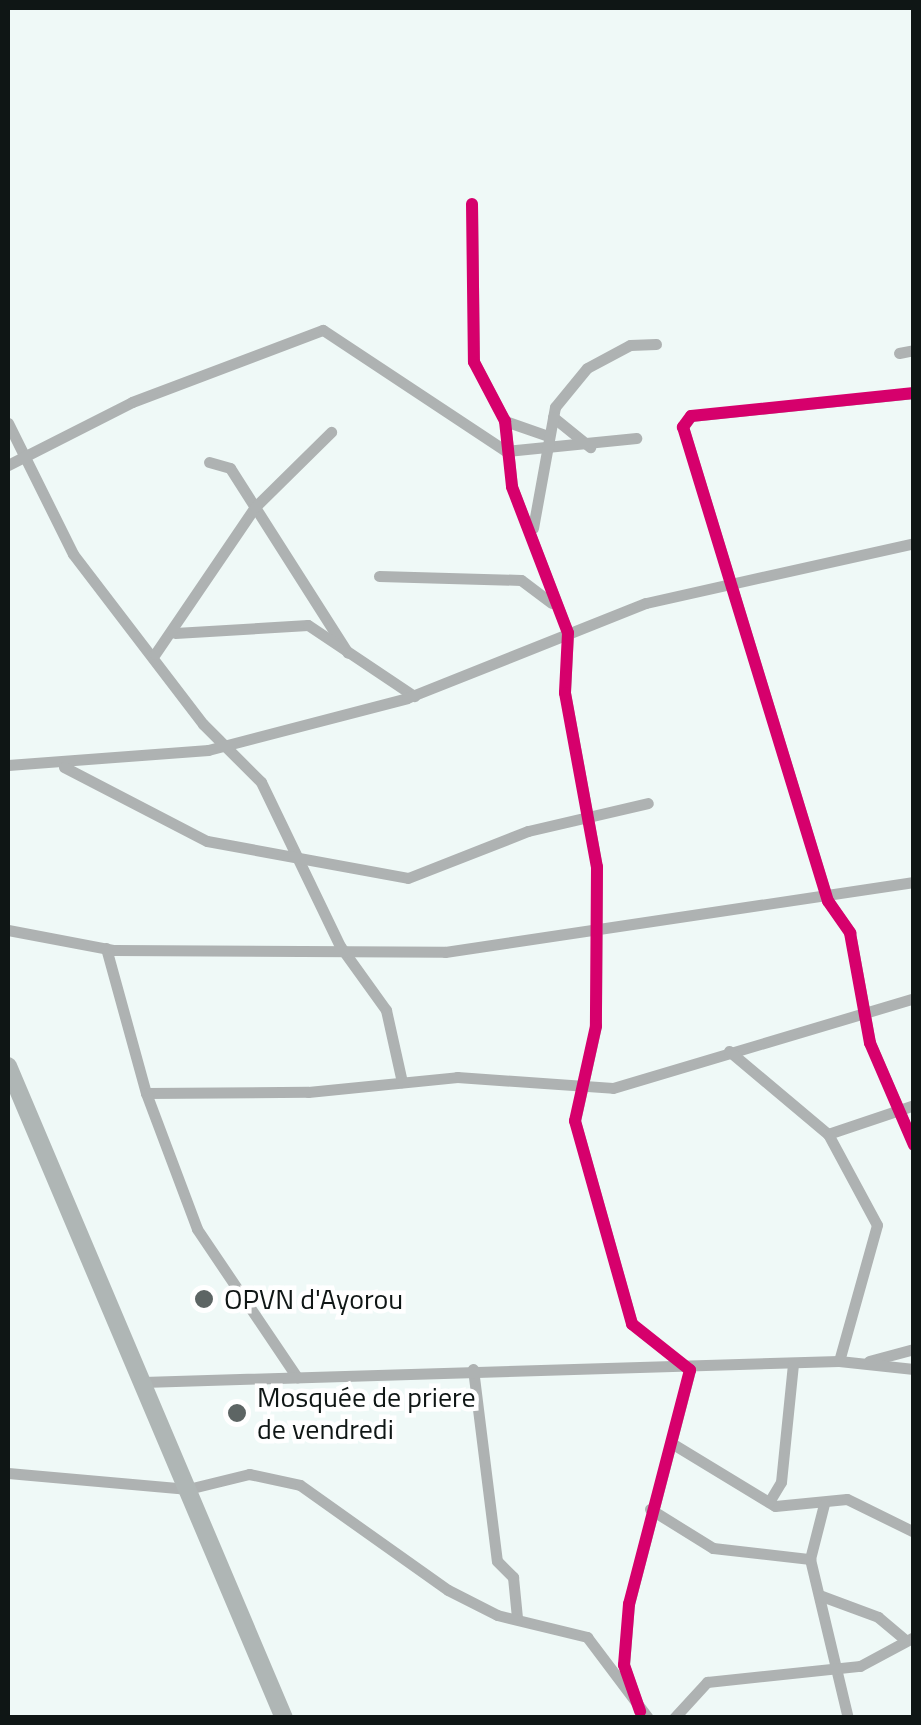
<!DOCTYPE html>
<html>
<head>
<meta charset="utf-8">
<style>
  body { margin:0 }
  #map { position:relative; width:921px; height:1725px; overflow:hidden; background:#eff9f7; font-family:"Titillium Web",sans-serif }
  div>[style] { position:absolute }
  .minor>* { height:11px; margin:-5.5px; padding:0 5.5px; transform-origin:5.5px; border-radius:5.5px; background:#aeb2b2 }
  .primary>* { height:18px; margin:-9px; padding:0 9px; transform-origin:9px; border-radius:9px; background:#afb6b5 }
  .cycleway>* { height:12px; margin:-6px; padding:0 6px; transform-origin:6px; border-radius:6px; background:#d6006c }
  .dots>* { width:28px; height:28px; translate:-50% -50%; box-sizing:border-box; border:5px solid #fff; border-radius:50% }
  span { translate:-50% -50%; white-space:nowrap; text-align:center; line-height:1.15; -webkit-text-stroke:9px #fff; paint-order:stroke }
  .poi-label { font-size:28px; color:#0f1615 }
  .left { translate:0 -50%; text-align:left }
  .frame { position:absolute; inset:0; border:10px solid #0f1615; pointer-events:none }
</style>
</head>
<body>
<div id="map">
  <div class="minor">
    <div style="left:472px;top:204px;width:158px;rotate:89.3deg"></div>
    <div style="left:474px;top:362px;width:67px;rotate:62.3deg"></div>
    <div style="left:505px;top:421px;width:66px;rotate:83.9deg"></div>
    <div style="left:512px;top:487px;width:156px;rotate:69deg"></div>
    <div style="left:568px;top:633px;width:60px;rotate:92.9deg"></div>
    <div style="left:565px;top:693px;width:177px;rotate:79.6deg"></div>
    <div style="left:597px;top:867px;width:159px;rotate:90.4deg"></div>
    <div style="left:596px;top:1026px;width:97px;rotate:102.5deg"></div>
    <div style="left:575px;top:1121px;width:211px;rotate:74.3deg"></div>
    <div style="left:632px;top:1324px;width:74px;rotate:38.4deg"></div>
    <div style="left:690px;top:1370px;width:242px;rotate:104.6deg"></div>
    <div style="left:629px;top:1604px;width:61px;rotate:94.7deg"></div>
    <div style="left:624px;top:1665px;width:49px;rotate:70.8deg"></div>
    <div style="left:899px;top:353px;width:15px;rotate:-11deg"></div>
    <div style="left:914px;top:393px;width:224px;rotate:174.1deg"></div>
    <div style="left:691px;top:416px;width:14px;rotate:126deg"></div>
    <div style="left:683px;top:427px;width:496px;rotate:73deg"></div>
    <div style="left:828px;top:901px;width:39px;rotate:55deg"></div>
    <div style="left:850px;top:933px;width:112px;rotate:79.7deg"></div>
    <div style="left:870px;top:1043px;width:111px;rotate:66.7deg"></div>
    <div style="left:553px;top:417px;width:48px;rotate:39deg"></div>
    <div style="left:505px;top:421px;width:46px;rotate:19.2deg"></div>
    <div style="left:8px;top:423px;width:146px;rotate:63.6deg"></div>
    <div style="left:73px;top:554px;width:214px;rotate:52.6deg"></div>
    <div style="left:203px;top:724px;width:82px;rotate:45deg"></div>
    <div style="left:261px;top:782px;width:182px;rotate:64.3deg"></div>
    <div style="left:340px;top:946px;width:79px;rotate:54.3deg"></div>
    <div style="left:386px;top:1010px;width:74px;rotate:77.5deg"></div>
    <div style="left:209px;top:462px;width:22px;rotate:16deg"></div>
    <div style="left:230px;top:468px;width:219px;rotate:57.5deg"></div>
    <div style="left:8px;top:465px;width:139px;rotate:-26.9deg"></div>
    <div style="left:132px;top:402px;width:204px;rotate:-20.7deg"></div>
    <div style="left:323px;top:330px;width:219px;rotate:33.5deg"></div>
    <div style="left:506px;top:451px;width:131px;rotate:-5.7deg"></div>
    <div style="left:533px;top:528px;width:123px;rotate:-79.7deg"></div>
    <div style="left:555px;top:407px;width:50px;rotate:-50.6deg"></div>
    <div style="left:587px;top:368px;width:49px;rotate:-28.1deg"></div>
    <div style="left:630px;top:345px;width:26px;rotate:-2deg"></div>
    <div style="left:379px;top:576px;width:142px;rotate:1.6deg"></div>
    <div style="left:521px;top:580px;width:38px;rotate:37deg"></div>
    <div style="left:175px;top:633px;width:133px;rotate:-3.4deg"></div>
    <div style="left:308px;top:625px;width:128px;rotate:33.8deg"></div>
    <div style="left:155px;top:654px;width:178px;rotate:-55.8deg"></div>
    <div style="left:255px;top:507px;width:107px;rotate:-44.6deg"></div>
    <div style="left:8px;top:765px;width:201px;rotate:-4.3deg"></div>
    <div style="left:208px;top:750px;width:206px;rotate:-14.6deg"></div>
    <div style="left:407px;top:698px;width:257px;rotate:-21.7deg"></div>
    <div style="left:646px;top:603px;width:275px;rotate:-12.6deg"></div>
    <div style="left:64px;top:767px;width:161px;rotate:27.4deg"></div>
    <div style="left:207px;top:841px;width:204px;rotate:10.4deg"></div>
    <div style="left:408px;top:878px;width:129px;rotate:-21.4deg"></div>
    <div style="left:528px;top:831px;width:123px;rotate:-13.1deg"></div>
    <div style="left:8px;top:930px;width:108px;rotate:10.7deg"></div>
    <div style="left:114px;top:950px;width:331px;rotate:0.3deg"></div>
    <div style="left:445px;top:952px;width:474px;rotate:-8.5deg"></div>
    <div style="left:106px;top:948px;width:150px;rotate:74.6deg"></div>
    <div style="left:146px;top:1093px;width:162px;rotate:-0.4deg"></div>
    <div style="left:308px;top:1092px;width:150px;rotate:-5.7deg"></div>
    <div style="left:457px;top:1077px;width:156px;rotate:4deg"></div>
    <div style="left:613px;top:1088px;width:314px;rotate:-16.6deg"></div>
    <div style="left:729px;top:1051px;width:129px;rotate:40deg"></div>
    <div style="left:828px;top:1134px;width:103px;rotate:61.7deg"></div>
    <div style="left:877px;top:1225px;width:141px;rotate:105.6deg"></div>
    <div style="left:146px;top:1093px;width:145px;rotate:69.4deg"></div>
    <div style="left:197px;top:1229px;width:179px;rotate:56deg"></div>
    <div style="left:828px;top:1134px;width:91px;rotate:-18.6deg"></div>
    <div style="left:869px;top:1361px;width:47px;rotate:-14.9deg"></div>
    <div style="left:473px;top:1369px;width:193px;rotate:82.9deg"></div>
    <div style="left:497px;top:1561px;width:23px;rotate:45deg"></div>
    <div style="left:513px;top:1577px;width:41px;rotate:84.4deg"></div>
    <div style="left:143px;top:1382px;width:696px;rotate:-1.73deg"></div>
    <div style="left:839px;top:1361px;width:75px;rotate:6.1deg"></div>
    <div style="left:673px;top:1444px;width:119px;rotate:31.3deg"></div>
    <div style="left:775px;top:1506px;width:72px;rotate:-5.6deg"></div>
    <div style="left:847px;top:1499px;width:75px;rotate:26.2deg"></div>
    <div style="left:8px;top:1473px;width:181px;rotate:5.1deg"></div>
    <div style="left:188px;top:1489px;width:63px;rotate:-13.8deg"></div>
    <div style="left:249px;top:1474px;width:52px;rotate:12.2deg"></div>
    <div style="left:300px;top:1485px;width:181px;rotate:35.4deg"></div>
    <div style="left:448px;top:1590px;width:55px;rotate:27deg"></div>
    <div style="left:497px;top:1615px;width:93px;rotate:13.7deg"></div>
    <div style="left:587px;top:1637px;width:101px;rotate:53deg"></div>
    <div style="left:769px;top:1502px;width:23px;rotate:-59deg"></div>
    <div style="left:781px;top:1482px;width:119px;rotate:-84.2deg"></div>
    <div style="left:824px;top:1504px;width:57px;rotate:104.3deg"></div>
    <div style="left:810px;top:1559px;width:163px;rotate:76.6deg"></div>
    <div style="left:650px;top:1509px;width:74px;rotate:31.8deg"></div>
    <div style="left:713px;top:1548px;width:98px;rotate:6.5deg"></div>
    <div style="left:819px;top:1595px;width:63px;rotate:20.4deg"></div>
    <div style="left:878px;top:1617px;width:34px;rotate:40deg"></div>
    <div style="left:674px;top:1718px;width:49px;rotate:-47.5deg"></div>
    <div style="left:707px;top:1682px;width:154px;rotate:-6deg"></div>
    <div style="left:860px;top:1666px;width:61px;rotate:-28.2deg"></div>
  </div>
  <div class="primary">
    <div style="left:8px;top:1066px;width:708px;rotate:67.06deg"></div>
  </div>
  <div class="cycleway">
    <div style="left:472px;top:204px;width:158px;rotate:89.3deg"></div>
    <div style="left:474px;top:362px;width:67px;rotate:62.3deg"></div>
    <div style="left:505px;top:421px;width:66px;rotate:83.9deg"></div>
    <div style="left:512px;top:487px;width:156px;rotate:69deg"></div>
    <div style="left:568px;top:633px;width:60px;rotate:92.9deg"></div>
    <div style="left:565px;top:693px;width:177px;rotate:79.6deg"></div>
    <div style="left:597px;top:867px;width:159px;rotate:90.4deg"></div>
    <div style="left:596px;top:1026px;width:97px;rotate:102.5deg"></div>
    <div style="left:575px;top:1121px;width:211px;rotate:74.3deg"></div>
    <div style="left:632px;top:1324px;width:74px;rotate:38.4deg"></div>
    <div style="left:690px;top:1370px;width:242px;rotate:104.6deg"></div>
    <div style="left:629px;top:1604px;width:61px;rotate:94.7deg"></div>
    <div style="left:624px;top:1665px;width:49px;rotate:70.8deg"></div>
    <div style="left:914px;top:393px;width:224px;rotate:174.1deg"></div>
    <div style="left:691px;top:416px;width:14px;rotate:126deg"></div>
    <div style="left:683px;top:427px;width:496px;rotate:73deg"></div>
    <div style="left:828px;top:901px;width:39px;rotate:55deg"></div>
    <div style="left:850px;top:933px;width:112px;rotate:79.7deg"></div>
    <div style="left:870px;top:1043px;width:111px;rotate:66.7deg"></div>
  </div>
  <div class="dots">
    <div style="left:204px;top:1299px;background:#5d6564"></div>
    <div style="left:237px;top:1413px;background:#5d6564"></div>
  </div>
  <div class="poi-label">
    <span class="left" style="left:224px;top:1299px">OPVN d'Ayorou</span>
    <span class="left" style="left:257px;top:1413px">Mosquée de priere<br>de vendredi</span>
  </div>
  <div class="frame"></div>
</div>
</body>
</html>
